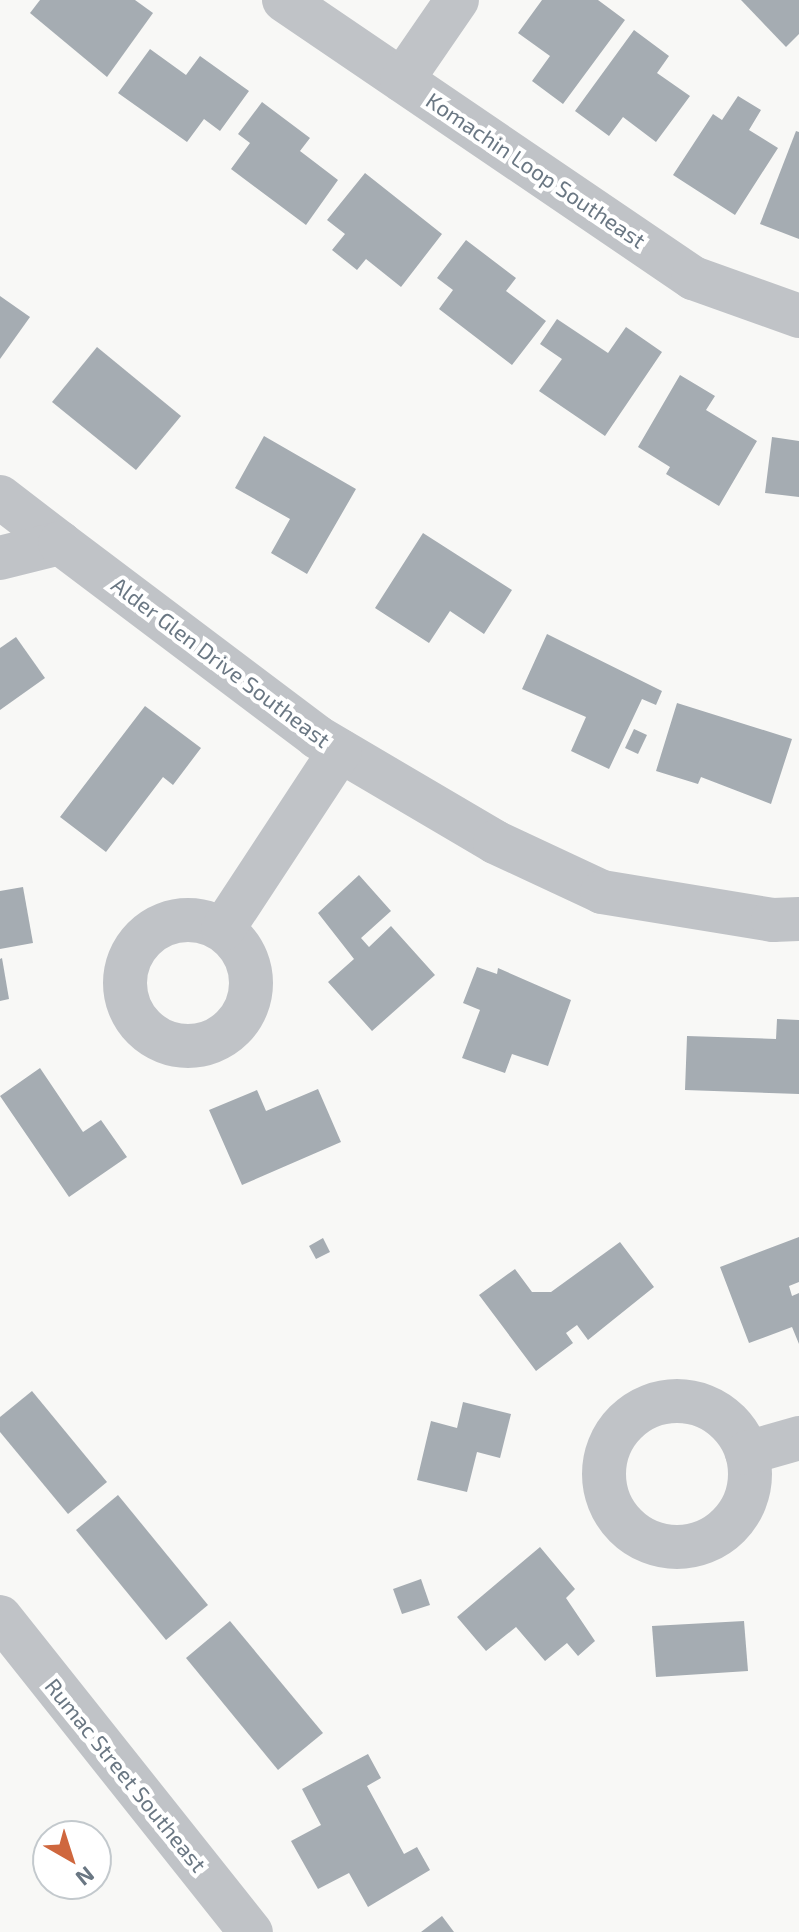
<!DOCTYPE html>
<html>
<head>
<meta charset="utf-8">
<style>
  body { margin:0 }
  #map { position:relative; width:799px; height:1932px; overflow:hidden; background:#f8f8f6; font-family:"Exo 2",sans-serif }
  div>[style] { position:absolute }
  .building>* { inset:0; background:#a5acb2 }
  .minor>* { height:44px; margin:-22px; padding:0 22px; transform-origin:22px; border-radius:22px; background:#c0c3c7 }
  .minor>.ring { margin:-22px; padding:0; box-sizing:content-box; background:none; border:44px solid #c0c3c7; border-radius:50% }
  span { translate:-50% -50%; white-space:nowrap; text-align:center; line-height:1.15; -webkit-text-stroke:8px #fff; paint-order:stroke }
  .street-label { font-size:22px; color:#6a7783 }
  .north { position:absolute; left:32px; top:1820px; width:80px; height:80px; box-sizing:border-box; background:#fff; border:2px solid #c3c9cd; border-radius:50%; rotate:141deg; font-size:22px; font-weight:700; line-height:32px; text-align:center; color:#6a7783 }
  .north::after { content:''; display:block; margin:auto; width:28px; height:36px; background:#cf673e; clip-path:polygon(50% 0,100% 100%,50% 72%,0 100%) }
</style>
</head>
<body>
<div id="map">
  <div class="building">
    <div style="clip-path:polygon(40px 0,135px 0,153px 13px,107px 77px,30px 13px)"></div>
    <div style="clip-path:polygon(542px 0,598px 0,625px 20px,563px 104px,532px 81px,550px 56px,518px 33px)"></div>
    <div style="clip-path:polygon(741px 0,799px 0,799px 34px,786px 47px)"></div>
    <div style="clip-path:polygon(634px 30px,669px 56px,657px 73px,690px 96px,656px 142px,623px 117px,609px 136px,575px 111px)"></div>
    <div style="clip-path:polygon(150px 49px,186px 75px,200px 56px,249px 91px,220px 131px,204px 119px,187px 142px,118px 93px)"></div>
    <div style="clip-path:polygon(738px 96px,761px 110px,749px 130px,778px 148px,735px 215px,673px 175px,713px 114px,722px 120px)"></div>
    <div style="clip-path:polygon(262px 102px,310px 138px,300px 151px,338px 180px,306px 225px,231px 169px,250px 143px,238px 134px)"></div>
    <div style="clip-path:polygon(796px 131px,799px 132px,799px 239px,760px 224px)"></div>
    <div style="clip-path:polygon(365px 173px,442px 234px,401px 287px,366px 259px,357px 270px,332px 250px,345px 234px,327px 220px)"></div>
    <div style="clip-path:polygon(466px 240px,516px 278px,506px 291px,546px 321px,512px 365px,439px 309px,453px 290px,437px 278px)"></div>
    <div style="clip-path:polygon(0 296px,30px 317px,0 359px)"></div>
    <div style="clip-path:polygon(557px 319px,608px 353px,626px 327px,662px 352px,605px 436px,539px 391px,562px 359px,540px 344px)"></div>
    <div style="clip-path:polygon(97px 347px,181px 416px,136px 470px,52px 402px)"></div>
    <div style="clip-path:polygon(680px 375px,715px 396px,706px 410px,757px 441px,719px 506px,666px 474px,670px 467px,638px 447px)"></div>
    <div style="clip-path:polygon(264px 436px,356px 489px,307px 574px,271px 553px,290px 519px,235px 488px)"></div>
    <div style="clip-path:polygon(772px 437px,799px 441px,799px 497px,765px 493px)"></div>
    <div style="clip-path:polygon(423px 533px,512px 590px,484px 634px,450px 611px,429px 643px,375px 608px)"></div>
    <div style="clip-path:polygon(547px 634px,662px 691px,656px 705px,642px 699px,609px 769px,571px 751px,586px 717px,522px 689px)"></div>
    <div style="clip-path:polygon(16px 637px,45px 678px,0 710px,0 648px)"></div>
    <div style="clip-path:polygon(677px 703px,792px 739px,771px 804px,701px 777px,698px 784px,656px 771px)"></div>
    <div style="clip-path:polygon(145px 706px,201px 748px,173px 785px,163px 777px,106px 852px,60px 817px)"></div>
    <div style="clip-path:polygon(634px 729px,647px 735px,638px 754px,625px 748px)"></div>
    <div style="clip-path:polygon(359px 875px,391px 911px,361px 938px,369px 947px,391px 926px,435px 975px,372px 1031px,328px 982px,354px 959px,318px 913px)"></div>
    <div style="clip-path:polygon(23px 887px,33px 943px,0 949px,0 891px)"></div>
    <div style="clip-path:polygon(2px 958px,9px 999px,0 1001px,0 959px)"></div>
    <div style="clip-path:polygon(477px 967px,497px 974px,498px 968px,571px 1000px,548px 1066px,512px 1054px,505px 1073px,462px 1058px,480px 1010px,463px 1003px)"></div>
    <div style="clip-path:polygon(777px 1019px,799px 1020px,799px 1094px,685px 1090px,687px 1036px,776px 1039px)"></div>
    <div style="clip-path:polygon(40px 1068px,83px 1132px,101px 1120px,127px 1157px,69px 1197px,0 1096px)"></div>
    <div style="clip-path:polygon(318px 1089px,341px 1142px,242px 1185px,209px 1110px,257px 1090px,266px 1111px)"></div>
    <div style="clip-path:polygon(799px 1237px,799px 1282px,789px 1286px,792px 1296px,799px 1293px,799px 1344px,792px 1327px,749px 1343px,720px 1267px)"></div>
    <div style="clip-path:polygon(323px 1238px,330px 1252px,316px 1259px,309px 1246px)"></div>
    <div style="clip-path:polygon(620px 1242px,654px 1287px,588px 1340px,577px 1325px,566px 1333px,573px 1343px,536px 1371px,479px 1295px,515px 1269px,532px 1292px,551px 1292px)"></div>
    <div style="clip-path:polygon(32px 1391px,107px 1482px,68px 1514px,0 1432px,0 1417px)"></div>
    <div style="clip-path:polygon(463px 1402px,511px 1414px,500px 1458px,477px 1452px,467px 1492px,417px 1480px,431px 1421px,457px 1428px)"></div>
    <div style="clip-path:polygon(118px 1495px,208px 1605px,166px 1640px,76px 1530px)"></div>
    <div style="clip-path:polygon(540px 1547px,575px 1589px,566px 1598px,595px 1641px,578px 1656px,567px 1643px,545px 1661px,516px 1627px,486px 1651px,457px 1617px)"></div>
    <div style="clip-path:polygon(421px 1579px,430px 1605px,402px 1614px,393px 1589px)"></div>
    <div style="clip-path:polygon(230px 1621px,323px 1733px,278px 1770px,186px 1658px)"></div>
    <div style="clip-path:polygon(744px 1621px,748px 1671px,656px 1677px,652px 1626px)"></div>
    <div style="clip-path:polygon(368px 1754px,381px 1778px,367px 1786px,404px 1854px,417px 1847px,430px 1870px,368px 1907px,349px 1873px,318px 1889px,291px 1841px,321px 1825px,302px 1789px)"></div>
    <div style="clip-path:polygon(442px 1916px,454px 1932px,421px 1932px)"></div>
  </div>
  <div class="minor">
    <div style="left:284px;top:0;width:495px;rotate:34.2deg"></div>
    <div style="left:693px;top:278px;width:113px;rotate:19.7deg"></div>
    <div style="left:402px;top:80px;width:97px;rotate:-55.5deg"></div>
    <div style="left:0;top:497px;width:76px;rotate:37.5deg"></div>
    <div style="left:0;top:558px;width:62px;rotate:-14deg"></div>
    <div style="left:60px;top:543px;width:322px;rotate:37deg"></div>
    <div style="left:317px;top:737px;width:207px;rotate:30.5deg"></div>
    <div style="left:495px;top:842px;width:118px;rotate:25deg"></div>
    <div style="left:602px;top:892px;width:173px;rotate:9.3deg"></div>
    <div style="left:773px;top:920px;width:26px;rotate:-2deg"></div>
    <div class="ring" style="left:125px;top:920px;width:82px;height:82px"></div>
    <div style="left:223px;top:929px;width:213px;rotate:-56.7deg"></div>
    <div class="ring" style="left:604px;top:1401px;width:102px;height:102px"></div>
    <div style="left:747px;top:1453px;width:54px;rotate:-16.1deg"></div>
    <div style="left:0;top:1617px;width:403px;rotate:51.5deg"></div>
  </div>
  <div class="street-label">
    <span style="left:536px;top:170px;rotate:34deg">Komachin Loop Southeast</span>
    <span style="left:221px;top:662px;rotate:37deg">Alder Glen Drive Southeast</span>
    <span style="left:126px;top:1775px;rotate:51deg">Rumac Street Southeast</span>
  </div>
  <div class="north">N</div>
</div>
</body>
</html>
